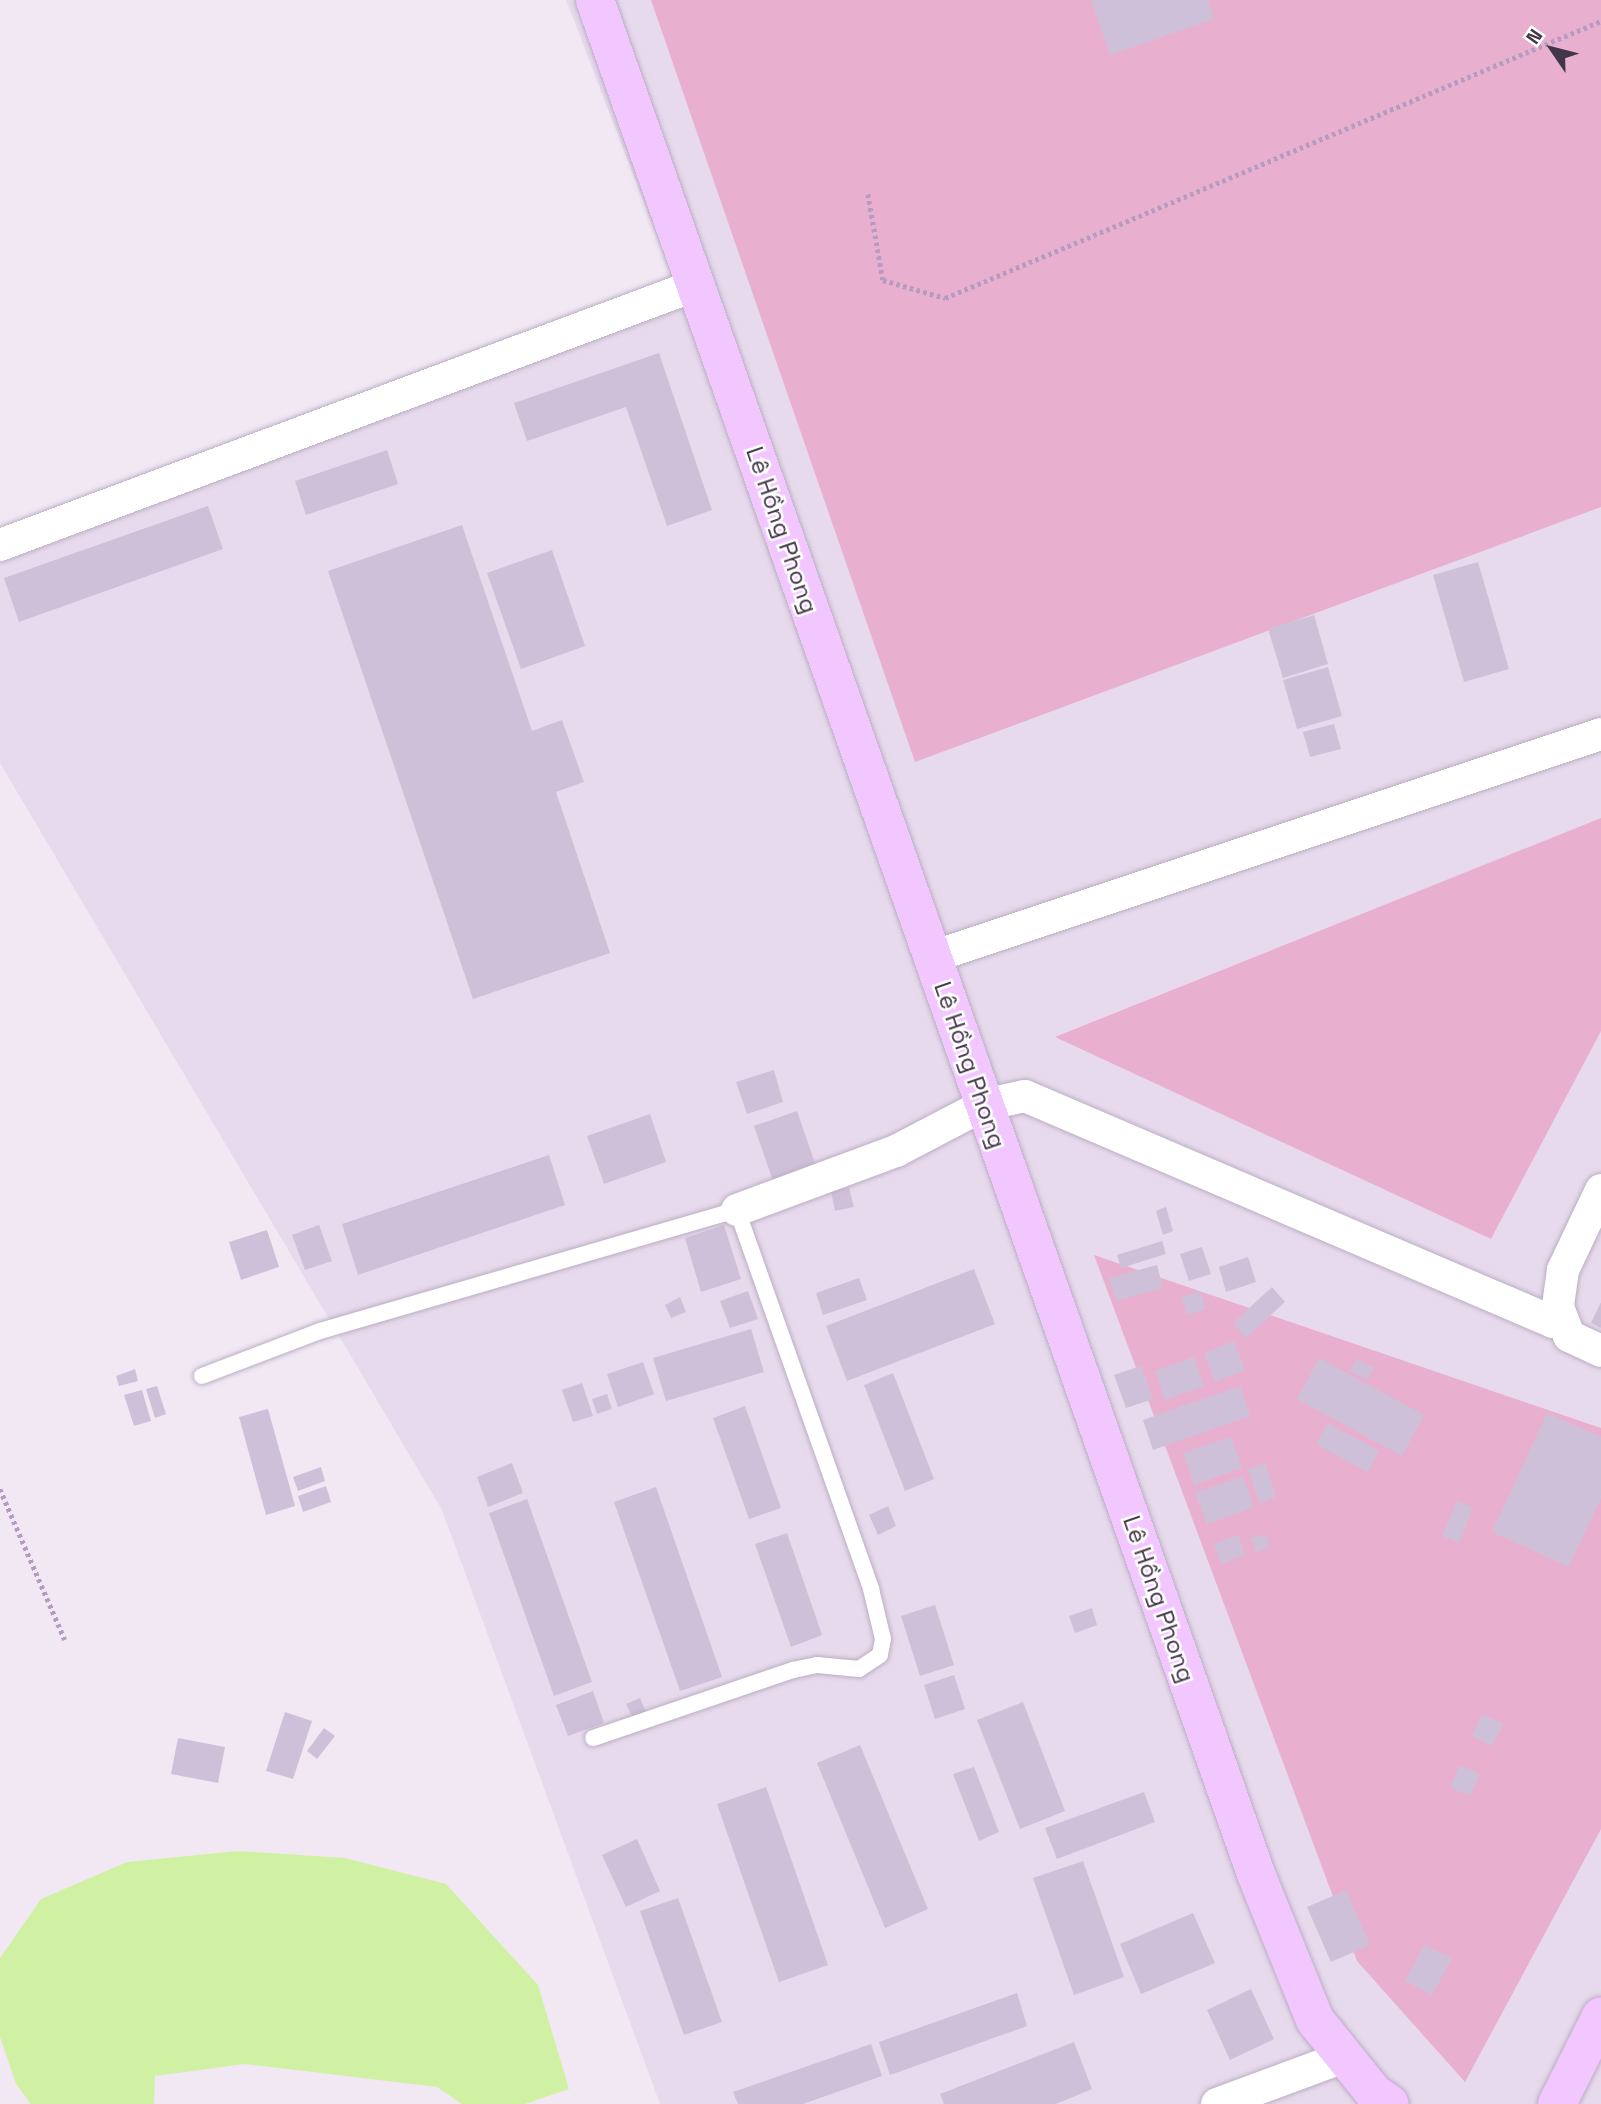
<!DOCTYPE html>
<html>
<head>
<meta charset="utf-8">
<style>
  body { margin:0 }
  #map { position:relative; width:1601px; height:2104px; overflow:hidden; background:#f1e8f4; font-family:"Space Grotesk",sans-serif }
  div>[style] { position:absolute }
  .residential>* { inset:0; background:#e7daec }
  .green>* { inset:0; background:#e8b0ce }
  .water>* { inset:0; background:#d0f1a4 }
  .building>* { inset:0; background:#cfc0d9 }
  .path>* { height:4.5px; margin-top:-2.25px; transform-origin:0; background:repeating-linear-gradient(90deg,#b59bc1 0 3.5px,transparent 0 7px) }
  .roads { filter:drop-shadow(0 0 2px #bbadc3) drop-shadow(0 0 2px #bbadc3) }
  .lane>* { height:16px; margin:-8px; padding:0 8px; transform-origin:8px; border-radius:8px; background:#fff }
  .street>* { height:32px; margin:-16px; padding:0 16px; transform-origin:16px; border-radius:16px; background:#fff }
  .secondary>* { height:38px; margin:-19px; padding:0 19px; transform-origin:19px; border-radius:19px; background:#f2c7ff }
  span { translate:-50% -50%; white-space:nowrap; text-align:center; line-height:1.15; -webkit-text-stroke:5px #fff; paint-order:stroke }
  .street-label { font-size:24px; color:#413647 }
  .north { position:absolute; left:1517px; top:14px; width:70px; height:70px; -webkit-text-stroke:5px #fff; paint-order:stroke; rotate:305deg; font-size:19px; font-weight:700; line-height:28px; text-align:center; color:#413647 }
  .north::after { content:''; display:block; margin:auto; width:24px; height:32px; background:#413647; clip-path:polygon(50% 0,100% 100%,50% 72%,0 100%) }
</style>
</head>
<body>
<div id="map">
  <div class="residential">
    <div style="clip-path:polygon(566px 0,1601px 0,1601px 2104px,660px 2104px,442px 1510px,0 763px,0 532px,672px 276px)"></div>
  </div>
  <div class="green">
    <div style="clip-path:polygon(651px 0,1601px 0,1601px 507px,915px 762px)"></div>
    <div style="clip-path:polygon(1601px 818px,1601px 1031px,1491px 1239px,1055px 1037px)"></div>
    <div style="clip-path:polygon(1094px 1255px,1601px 1428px,1601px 1829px,1465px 2082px,1357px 1961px)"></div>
  </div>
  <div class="water">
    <div style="clip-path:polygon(238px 1851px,345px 1858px,446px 1884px,538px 1985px,569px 2089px,525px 2104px,462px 2104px,437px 2087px,245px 2064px,155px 2076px,154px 2104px,31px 2104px,16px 2084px,0 2037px,0 1958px,41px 1899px,127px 1862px)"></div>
  </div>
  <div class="building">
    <div style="clip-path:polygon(1091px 0,1208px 0,1214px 19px,1110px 55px)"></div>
    <div style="clip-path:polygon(659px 353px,712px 510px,667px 526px,626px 407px,527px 441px,514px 403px)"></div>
    <div style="clip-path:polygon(387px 450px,398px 484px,306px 515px,295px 481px)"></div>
    <div style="clip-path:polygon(208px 506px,223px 549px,19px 622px,4px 578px)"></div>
    <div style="clip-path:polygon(462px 525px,532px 731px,562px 720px,584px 782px,556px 792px,610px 953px,473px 999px,328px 571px)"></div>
    <div style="clip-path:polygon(552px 550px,585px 646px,521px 669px,487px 573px)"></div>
    <div style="clip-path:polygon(1478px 562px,1509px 669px,1464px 682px,1433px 575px)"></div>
    <div style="clip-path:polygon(1314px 615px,1328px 664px,1283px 678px,1268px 629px)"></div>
    <div style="clip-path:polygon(1328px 667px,1342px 716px,1297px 729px,1283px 680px)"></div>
    <div style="clip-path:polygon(1334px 724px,1341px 749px,1310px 757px,1303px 732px)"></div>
    <div style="clip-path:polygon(774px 1070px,783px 1102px,747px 1114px,736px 1082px)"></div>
    <div style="clip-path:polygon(797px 1111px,818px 1172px,775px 1187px,754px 1126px)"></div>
    <div style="clip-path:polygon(650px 1114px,666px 1162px,604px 1184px,587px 1136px)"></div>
    <div style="clip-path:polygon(549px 1155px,565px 1205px,358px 1275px,342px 1224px)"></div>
    <div style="clip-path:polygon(849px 1188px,854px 1207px,835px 1211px,831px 1191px)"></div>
    <div style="clip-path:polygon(1166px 1207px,1173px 1231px,1163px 1235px,1156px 1211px)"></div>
    <div style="clip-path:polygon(319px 1225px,332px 1261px,305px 1270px,292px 1235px)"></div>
    <div style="clip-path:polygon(724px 1225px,741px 1279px,701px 1292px,685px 1238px)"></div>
    <div style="clip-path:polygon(267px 1230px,279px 1267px,241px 1280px,229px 1242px)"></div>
    <div style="clip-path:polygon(1162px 1241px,1166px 1254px,1121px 1268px,1117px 1255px)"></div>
    <div style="clip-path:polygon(1202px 1247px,1211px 1274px,1189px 1281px,1180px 1254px)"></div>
    <div style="clip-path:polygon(1248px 1257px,1256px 1282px,1226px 1292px,1219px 1267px)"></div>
    <div style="clip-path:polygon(1157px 1265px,1163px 1288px,1116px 1301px,1109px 1278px)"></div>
    <div style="clip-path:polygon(974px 1269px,995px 1324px,847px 1381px,826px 1326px)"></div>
    <div style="clip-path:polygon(859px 1278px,867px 1300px,823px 1315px,816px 1293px)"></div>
    <div style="clip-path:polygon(1272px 1287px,1285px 1302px,1246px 1338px,1233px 1323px)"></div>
    <div style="clip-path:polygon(748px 1291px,758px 1319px,730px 1328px,720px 1301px)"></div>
    <div style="clip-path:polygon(1200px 1291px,1206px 1309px,1187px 1315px,1182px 1297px)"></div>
    <div style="clip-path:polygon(680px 1297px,686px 1312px,671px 1318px,665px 1305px)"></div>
    <div style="clip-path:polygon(1601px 1302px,1601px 1328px,1591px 1323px)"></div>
    <div style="clip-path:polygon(751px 1329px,764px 1372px,666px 1401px,653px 1358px)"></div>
    <div style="clip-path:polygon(1234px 1341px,1245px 1370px,1215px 1382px,1204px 1353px)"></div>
    <div style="clip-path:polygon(1194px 1357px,1204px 1386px,1165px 1400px,1155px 1371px)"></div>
    <div style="clip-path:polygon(1319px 1358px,1424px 1415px,1402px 1456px,1297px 1399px)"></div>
    <div style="clip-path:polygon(1357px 1359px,1374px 1368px,1367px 1380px,1350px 1371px)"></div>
    <div style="clip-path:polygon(643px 1362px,654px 1394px,618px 1407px,607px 1374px)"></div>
    <div style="clip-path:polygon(1141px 1366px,1153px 1399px,1126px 1408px,1114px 1375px)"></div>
    <div style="clip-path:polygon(135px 1369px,138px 1381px,119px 1386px,116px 1376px)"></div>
    <div style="clip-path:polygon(893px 1373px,934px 1479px,905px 1491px,864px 1385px)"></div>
    <div style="clip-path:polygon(582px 1383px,593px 1416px,573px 1422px,562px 1390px)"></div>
    <div style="clip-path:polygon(157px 1386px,166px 1414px,155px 1418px,146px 1389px)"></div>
    <div style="clip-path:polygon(1240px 1386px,1250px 1416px,1153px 1450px,1143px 1420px)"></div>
    <div style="clip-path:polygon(142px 1390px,151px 1421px,134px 1426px,124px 1395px)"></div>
    <div style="clip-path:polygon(607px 1394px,612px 1409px,597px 1414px,592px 1399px)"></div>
    <div style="clip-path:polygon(745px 1406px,781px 1508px,749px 1519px,713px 1418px)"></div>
    <div style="clip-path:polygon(268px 1409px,295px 1506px,266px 1515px,239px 1417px)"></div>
    <div style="clip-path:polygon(1547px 1413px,1601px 1437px,1601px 1498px,1569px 1567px,1492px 1532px)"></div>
    <div style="clip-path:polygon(1328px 1423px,1379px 1451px,1368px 1472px,1316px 1444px)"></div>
    <div style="clip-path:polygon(1231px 1437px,1242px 1468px,1194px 1485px,1183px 1453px)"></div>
    <div style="clip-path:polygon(512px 1463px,523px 1493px,488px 1507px,477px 1477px)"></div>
    <div style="clip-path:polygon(1265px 1463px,1276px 1497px,1260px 1503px,1248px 1469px)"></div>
    <div style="clip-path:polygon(321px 1467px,325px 1481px,298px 1491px,293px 1477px)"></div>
    <div style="clip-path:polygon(1243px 1476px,1254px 1507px,1207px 1524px,1195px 1493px)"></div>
    <div style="clip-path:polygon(326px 1486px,331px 1502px,303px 1512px,298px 1496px)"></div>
    <div style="clip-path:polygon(656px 1487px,722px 1677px,680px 1691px,614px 1502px)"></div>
    <div style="clip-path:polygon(527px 1499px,592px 1682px,554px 1696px,489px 1513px)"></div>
    <div style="clip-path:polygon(1457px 1501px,1473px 1508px,1459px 1543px,1442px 1536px)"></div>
    <div style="clip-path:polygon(888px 1506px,896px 1526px,878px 1535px,869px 1515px)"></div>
    <div style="clip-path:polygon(787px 1533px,822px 1635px,791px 1647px,755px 1544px)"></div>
    <div style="clip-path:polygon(1266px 1534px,1270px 1547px,1256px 1552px,1251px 1538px)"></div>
    <div style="clip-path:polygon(1238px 1535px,1245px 1555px,1221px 1564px,1214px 1544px)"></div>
    <div style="clip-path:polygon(935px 1605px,954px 1665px,920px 1676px,901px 1616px)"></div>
    <div style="clip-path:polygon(1092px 1608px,1097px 1625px,1075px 1633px,1069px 1616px)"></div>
    <div style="clip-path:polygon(954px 1675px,965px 1709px,935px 1719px,924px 1685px)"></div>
    <div style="clip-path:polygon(593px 1691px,604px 1723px,568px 1736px,556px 1705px)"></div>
    <div style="clip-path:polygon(640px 1698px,646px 1712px,633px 1718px,626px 1704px)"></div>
    <div style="clip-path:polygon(1023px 1702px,1065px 1811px,1020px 1829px,977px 1720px)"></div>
    <div style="clip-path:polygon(285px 1712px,312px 1721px,293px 1779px,266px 1771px)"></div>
    <div style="clip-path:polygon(1482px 1714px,1503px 1724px,1492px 1746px,1472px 1736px)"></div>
    <div style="clip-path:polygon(324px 1728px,335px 1736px,317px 1759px,307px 1751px)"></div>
    <div style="clip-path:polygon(178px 1738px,225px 1747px,218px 1783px,171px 1774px)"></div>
    <div style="clip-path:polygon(860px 1745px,928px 1909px,885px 1928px,817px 1763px)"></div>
    <div style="clip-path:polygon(1460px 1765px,1480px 1774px,1470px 1796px,1450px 1787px)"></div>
    <div style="clip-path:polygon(974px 1767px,999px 1832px,979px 1841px,953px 1774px)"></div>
    <div style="clip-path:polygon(766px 1787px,828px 1965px,779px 1982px,717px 1804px)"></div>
    <div style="clip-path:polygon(1144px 1792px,1155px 1822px,1057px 1859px,1045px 1828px)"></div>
    <div style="clip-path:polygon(637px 1839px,660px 1891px,626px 1907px,602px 1855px)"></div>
    <div style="clip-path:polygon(1083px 1861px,1124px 1977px,1074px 1995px,1033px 1878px)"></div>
    <div style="clip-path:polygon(1346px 1890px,1370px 1945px,1331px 1962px,1307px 1907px)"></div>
    <div style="clip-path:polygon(678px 1898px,722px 2022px,684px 2035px,640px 1911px)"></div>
    <div style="clip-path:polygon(1193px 1913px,1215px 1963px,1141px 1994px,1120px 1944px)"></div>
    <div style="clip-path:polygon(1424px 1945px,1452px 1958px,1432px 1995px,1405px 1981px)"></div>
    <div style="clip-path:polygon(1251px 1989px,1274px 2039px,1230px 2060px,1207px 2010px)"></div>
    <div style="clip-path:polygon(1017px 1993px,1027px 2026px,890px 2075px,879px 2042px)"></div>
    <div style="clip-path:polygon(1074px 2042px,1092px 2089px,1056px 2104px,944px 2104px,940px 2094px)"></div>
    <div style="clip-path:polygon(871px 2044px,882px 2076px,803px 2104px,738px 2104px,733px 2092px)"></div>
  </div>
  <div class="path">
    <div style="left:868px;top:194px;width:87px;rotate:80.1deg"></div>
    <div style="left:883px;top:280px;width:65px;rotate:16.2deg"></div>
    <div style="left:945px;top:298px;width:712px;rotate:-22.89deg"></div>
    <div style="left:0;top:1489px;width:164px;rotate:66.7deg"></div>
  </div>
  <div class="roads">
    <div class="lane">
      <div style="left:202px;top:1376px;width:126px;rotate:-20.9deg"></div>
      <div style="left:320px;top:1331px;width:434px;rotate:-16.2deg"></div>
      <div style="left:737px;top:1210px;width:402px;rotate:70.5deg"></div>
      <div style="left:871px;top:1589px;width:51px;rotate:76.5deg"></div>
      <div style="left:883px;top:1639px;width:16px;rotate:101deg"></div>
      <div style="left:880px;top:1655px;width:25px;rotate:146deg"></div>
      <div style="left:859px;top:1669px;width:42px;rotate:-174.6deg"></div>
      <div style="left:817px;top:1665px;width:25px;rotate:168deg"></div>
      <div style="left:793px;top:1670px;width:211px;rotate:161.2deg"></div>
    </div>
    <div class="street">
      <div style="left:0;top:545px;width:743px;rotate:-20.48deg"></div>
      <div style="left:932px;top:957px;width:705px;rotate:-18.43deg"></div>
      <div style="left:1601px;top:1190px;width:89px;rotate:115.4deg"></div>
      <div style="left:1563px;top:1270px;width:37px;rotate:98deg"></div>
      <div style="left:1558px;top:1307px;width:31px;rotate:69deg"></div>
      <div style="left:1569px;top:1336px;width:35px;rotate:25deg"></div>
      <div style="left:737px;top:1210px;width:170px;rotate:-20.4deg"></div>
      <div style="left:896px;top:1151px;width:99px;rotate:-27.6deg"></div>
      <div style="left:984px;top:1105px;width:42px;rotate:-12.4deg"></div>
      <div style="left:1025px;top:1096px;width:574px;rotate:23.17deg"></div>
      <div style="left:1553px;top:1322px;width:16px;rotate:-72deg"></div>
      <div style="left:1217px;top:2104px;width:135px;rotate:-20.3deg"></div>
    </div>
    <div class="secondary">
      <div style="left:595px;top:0;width:1987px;rotate:70.57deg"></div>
      <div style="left:1256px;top:1874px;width:157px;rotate:68deg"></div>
      <div style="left:1315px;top:2020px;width:94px;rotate:51.1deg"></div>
      <div style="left:1374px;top:2093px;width:19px;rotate:35deg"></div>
      <div style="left:1557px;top:2104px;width:98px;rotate:-63.4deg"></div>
    </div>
  </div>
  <div class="street-label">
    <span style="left:782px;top:530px;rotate:71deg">Lê Hồng Phong</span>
    <span style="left:970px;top:1065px;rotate:71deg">Lê Hồng Phong</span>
    <span style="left:1159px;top:1599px;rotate:71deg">Lê Hồng Phong</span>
  </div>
  <div class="north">N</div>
</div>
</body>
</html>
